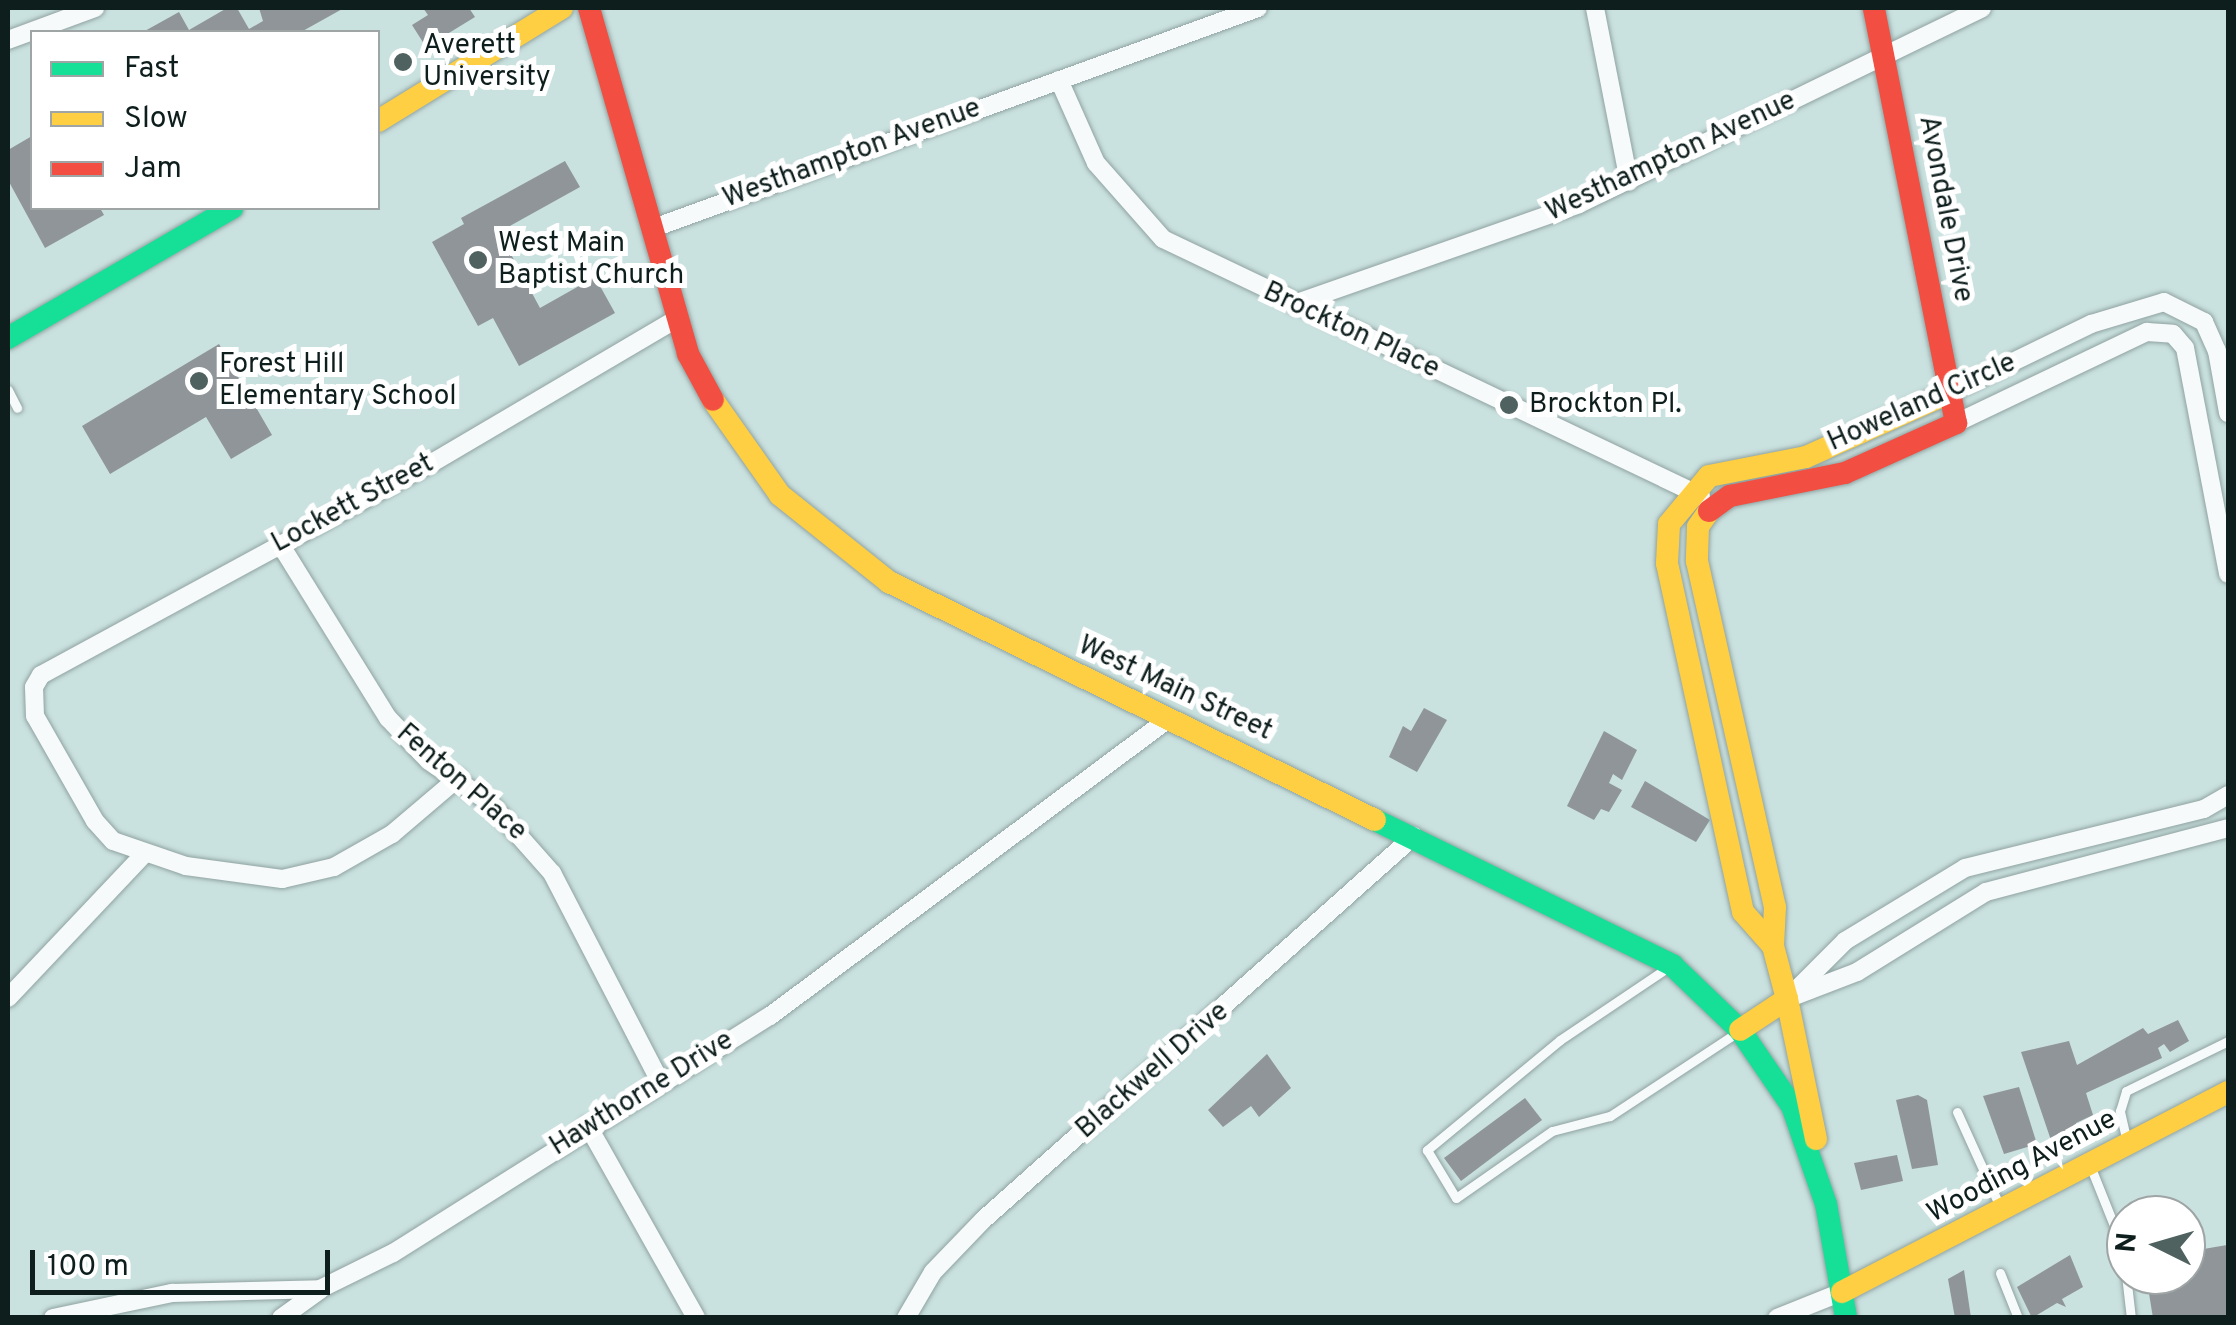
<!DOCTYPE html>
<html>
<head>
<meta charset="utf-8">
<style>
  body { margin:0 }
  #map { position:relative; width:2236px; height:1325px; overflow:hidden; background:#c9e1df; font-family:Overpass,sans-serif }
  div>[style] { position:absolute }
  .building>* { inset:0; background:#8f9599 }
  .roads { filter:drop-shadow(0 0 2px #90a3a1) drop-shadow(0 0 2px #90a3a1) }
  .lane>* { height:9px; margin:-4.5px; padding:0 4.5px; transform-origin:4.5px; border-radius:4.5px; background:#f7fafa }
  .street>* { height:18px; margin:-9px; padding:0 9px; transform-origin:9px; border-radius:9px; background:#f7fafa }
  .fast>* { height:22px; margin:-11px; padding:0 11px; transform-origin:11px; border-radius:11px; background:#16e098 }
  .slow>* { height:22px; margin:-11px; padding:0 11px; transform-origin:11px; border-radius:11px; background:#ffcf43 }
  .jam>* { height:22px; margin:-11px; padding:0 11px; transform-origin:11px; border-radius:11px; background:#f24e42 }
  .dots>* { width:28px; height:28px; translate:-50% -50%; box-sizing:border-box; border:5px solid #fff; border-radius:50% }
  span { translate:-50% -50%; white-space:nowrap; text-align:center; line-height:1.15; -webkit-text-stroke:10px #fff; paint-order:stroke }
  .poi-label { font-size:28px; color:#0d1e1c }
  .left { translate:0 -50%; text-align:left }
  .street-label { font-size:28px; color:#0d1e1c }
  .frame { position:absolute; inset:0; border:10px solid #0d1e1c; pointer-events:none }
  .legend { position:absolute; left:30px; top:30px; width:350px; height:180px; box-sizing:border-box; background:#fff; border:2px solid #9ea5a4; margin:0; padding:12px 18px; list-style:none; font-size:30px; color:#0d1e1c }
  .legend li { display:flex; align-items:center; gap:20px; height:50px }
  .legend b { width:50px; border:2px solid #9ea5a4 }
  .north { position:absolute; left:2106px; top:1195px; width:100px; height:100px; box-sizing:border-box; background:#fff; border:2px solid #9ea5a4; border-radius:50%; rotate:275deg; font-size:28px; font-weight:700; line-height:40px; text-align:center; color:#0d1e1c }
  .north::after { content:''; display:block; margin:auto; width:35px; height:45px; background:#4f6260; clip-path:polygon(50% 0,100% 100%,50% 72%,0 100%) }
  .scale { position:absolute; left:30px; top:1250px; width:300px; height:45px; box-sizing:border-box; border:5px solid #0d1e1c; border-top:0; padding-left:12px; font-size:30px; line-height:35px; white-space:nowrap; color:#0d1e1c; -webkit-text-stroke:8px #fff; paint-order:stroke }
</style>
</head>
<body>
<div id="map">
  <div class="building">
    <div style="clip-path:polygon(227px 8px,237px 8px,249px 29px,263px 21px,259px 8px,344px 8px,301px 32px,143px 32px,179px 12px,189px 30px)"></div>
    <div style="clip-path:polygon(423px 8px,469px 8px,475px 17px,426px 47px,412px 25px,428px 15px)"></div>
    <div style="clip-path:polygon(32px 136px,32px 208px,100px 208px,104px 215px,45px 248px,8px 180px,8px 150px)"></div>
    <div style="clip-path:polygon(565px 161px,580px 187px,499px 232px,540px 308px,595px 277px,615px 313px,519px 366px,493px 318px,478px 326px,432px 242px,464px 224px,461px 218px)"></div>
    <div style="clip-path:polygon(219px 344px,272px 435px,231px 459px,206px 417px,110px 474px,82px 426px)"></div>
    <div style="clip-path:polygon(1424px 708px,1447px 720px,1417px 772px,1389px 757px,1403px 726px,1411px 731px)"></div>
    <div style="clip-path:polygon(1604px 731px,1637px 750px,1622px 780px,1613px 774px,1609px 783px,1622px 790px,1609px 812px,1601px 809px,1594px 820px,1567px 806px)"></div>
    <div style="clip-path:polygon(1645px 781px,1710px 820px,1696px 842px,1631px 807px)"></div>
    <div style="clip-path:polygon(2178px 1020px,2189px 1041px,2170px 1052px,2164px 1044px,2158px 1048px,2162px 1058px,2086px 1093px,2093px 1115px,2076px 1123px,2081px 1143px,2056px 1155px,2021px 1052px,2069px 1041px,2077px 1065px,2143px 1028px,2148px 1034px)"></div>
    <div style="clip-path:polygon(1267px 1054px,1291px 1088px,1259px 1117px,1251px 1106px,1223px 1127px,1208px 1110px)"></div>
    <div style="clip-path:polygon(2019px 1087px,2037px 1144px,2004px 1154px,1983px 1096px)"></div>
    <div style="clip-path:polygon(1918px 1095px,1927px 1100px,1938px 1165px,1912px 1169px,1896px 1100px)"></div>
    <div style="clip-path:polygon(1525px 1098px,1542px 1120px,1461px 1181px,1444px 1158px)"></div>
    <div style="clip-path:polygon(1897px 1155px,1903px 1181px,1861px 1190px,1854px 1163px)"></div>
    <div style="clip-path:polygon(2227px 1245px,2228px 1318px,2153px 1318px,2146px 1275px,2186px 1275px,2186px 1252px)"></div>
    <div style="clip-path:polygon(2070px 1255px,2083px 1287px,2062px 1299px,2066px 1307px,2057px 1303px,2032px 1318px,2017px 1287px)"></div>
    <div style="clip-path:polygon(1964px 1270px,1971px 1318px,1955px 1318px,1948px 1279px)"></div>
  </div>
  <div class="roads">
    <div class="lane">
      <div style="left:8px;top:390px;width:20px;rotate:63deg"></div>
      <div style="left:1667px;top:968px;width:129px;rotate:146.1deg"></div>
      <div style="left:1560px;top:1040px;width:173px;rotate:140.4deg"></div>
      <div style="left:1427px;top:1150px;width:56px;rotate:58.9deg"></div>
      <div style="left:1456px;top:1198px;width:117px;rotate:-34.9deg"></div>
      <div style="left:1552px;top:1131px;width:60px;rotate:-14.5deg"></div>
      <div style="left:1610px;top:1116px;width:153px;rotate:-33.3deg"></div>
      <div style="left:1957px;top:1112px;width:107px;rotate:65.6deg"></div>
      <div style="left:2127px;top:1142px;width:32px;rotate:-103deg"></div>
      <div style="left:2120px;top:1111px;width:21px;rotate:-73deg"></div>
      <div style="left:2126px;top:1091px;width:114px;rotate:-26.1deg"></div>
      <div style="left:2091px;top:1168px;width:86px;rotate:68.2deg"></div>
      <div style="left:2123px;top:1248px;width:26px;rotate:83deg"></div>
      <div style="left:2000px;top:1273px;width:48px;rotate:68.2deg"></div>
      <div style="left:2126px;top:1275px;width:43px;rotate:83.4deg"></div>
    </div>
    <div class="street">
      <div style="left:1595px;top:8px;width:177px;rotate:78.9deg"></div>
      <div style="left:8px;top:40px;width:93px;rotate:-20.2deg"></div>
      <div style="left:1059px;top:80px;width:91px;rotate:66deg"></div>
      <div style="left:1096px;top:163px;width:101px;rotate:48.6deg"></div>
      <div style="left:1163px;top:239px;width:596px;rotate:25.53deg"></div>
      <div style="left:651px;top:229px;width:646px;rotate:-20.01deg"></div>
      <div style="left:1294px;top:304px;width:302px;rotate:-19.3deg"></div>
      <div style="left:1579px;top:204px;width:448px;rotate:-25.9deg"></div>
      <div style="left:1951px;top:392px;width:156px;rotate:-25.9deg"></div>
      <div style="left:2091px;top:324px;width:76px;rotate:-16.8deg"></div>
      <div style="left:2164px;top:302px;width:45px;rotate:26.6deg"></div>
      <div style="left:2204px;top:322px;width:32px;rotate:66deg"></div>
      <div style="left:2217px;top:351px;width:63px;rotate:79.9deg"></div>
      <div style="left:1956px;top:423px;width:212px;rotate:-25.5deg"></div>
      <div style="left:2147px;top:332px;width:26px;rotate:4deg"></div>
      <div style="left:2173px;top:334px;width:18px;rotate:49deg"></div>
      <div style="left:2185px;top:348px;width:230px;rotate:79.2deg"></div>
      <div style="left:280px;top:544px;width:205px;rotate:58.2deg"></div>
      <div style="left:388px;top:718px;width:59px;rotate:46.4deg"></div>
      <div style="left:429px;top:761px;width:74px;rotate:34.5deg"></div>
      <div style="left:490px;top:803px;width:94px;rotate:48.5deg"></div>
      <div style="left:552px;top:873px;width:234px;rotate:62.6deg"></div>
      <div style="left:458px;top:778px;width:87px;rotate:139.7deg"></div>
      <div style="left:392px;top:834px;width:67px;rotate:150.4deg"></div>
      <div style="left:334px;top:867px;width:53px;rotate:167deg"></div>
      <div style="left:282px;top:879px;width:97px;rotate:-172.3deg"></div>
      <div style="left:186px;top:866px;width:77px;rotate:-161.1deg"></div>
      <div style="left:113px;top:841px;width:27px;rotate:-132deg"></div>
      <div style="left:95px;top:821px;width:121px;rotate:-119.7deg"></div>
      <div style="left:35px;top:716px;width:29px;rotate:-92deg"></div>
      <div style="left:34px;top:687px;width:14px;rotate:-60deg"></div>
      <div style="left:41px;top:675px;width:445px;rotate:-28.5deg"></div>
      <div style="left:432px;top:463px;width:282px;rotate:-30.5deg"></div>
      <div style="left:1797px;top:995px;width:64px;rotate:-21deg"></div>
      <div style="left:1857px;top:972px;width:152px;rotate:-31.8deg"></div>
      <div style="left:1986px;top:892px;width:250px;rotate:-14.8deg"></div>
      <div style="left:8px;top:998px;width:198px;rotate:-46.6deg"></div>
      <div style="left:1787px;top:999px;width:82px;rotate:-45deg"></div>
      <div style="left:1845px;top:941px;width:140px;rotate:-31.3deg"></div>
      <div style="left:1965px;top:868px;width:246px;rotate:-13.9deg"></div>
      <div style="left:2204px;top:809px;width:28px;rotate:-30deg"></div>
      <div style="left:588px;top:1126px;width:220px;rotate:60.6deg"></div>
      <div style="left:53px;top:1318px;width:122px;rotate:-11.9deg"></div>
      <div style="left:172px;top:1293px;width:148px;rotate:-1.5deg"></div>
      <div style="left:320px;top:1289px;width:81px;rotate:-26.3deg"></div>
      <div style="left:393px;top:1253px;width:445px;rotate:-32.2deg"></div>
      <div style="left:770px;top:1016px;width:497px;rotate:-36.7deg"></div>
      <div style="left:281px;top:1318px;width:48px;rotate:-35.7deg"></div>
      <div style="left:906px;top:1318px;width:53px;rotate:-59.6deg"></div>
      <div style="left:933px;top:1272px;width:72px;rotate:-46.1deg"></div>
      <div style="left:983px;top:1220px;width:577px;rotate:-41.7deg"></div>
      <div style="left:1777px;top:1318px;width:70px;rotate:-21.8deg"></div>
    </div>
    <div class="fast">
      <div style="left:8px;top:338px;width:259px;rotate:-30.1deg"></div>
      <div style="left:1375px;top:820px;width:331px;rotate:26deg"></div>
      <div style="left:1672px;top:965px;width:94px;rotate:43.7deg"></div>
      <div style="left:1740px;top:1030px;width:92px;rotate:55.6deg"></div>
      <div style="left:1792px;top:1106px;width:104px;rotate:70.9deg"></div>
      <div style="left:1826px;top:1204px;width:116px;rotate:80deg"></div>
    </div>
    <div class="slow">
      <div style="left:378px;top:121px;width:216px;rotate:-31.6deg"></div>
      <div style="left:713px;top:400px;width:116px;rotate:54.8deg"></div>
      <div style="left:780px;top:495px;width:139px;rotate:38.6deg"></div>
      <div style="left:889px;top:582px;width:541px;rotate:26.09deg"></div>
      <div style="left:1709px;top:511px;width:19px;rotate:125deg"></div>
      <div style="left:1698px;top:527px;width:34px;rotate:92deg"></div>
      <div style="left:1697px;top:561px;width:355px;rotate:77.3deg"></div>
      <div style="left:1775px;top:907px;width:39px;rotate:93deg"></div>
      <div style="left:1773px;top:946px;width:55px;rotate:75.2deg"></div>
      <div style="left:1787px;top:999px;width:56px;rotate:146.6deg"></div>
      <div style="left:1773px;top:946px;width:45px;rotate:-131.4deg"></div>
      <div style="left:1743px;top:912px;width:357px;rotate:-102.3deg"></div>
      <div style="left:1667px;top:563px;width:39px;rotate:-87deg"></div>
      <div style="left:1669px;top:524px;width:62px;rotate:-50.2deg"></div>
      <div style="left:1709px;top:476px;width:99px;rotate:-11.1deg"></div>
      <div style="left:1806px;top:457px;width:159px;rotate:-24.1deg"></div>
      <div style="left:1787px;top:999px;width:143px;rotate:78.3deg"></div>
      <div style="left:1842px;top:1292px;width:435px;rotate:-27.4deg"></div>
    </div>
    <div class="jam">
      <div style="left:589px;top:8px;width:360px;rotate:74deg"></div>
      <div style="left:688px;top:354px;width:52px;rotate:61.5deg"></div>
      <div style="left:1709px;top:511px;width:26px;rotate:-36deg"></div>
      <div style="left:1730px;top:496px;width:117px;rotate:-11.3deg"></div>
      <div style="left:1845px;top:473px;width:122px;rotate:-24.2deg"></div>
      <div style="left:1956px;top:423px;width:423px;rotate:-101.2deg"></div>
    </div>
  </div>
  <div class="dots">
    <div style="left:403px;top:62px;background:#4f6260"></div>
    <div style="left:478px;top:260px;background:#4f6260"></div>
    <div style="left:199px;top:381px;background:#4f6260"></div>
    <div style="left:1509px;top:405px;background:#4f6260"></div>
  </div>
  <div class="poi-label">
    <span class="left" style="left:423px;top:62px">Averett<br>University</span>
    <span class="left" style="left:498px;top:260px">West Main<br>Baptist Church</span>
    <span class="left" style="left:219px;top:381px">Forest Hill<br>Elementary School</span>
    <span class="left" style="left:1529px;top:405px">Brockton Pl.</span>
  </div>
  <div class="street-label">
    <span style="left:852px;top:154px;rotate:-20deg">Westhampton Avenue</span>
    <span style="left:1671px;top:157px;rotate:-25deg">Westhampton Avenue</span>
    <span style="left:1945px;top:209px;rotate:79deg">Avondale Drive</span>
    <span style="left:1351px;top:331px;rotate:25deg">Brockton Place</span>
    <span style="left:1922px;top:403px;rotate:-24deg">Howeland Circle</span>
    <span style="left:353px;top:504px;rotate:-28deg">Lockett Street</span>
    <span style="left:1175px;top:689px;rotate:25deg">West Main Street</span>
    <span style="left:461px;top:783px;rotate:41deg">Fenton Place</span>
    <span style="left:1153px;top:1071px;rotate:-41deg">Blackwell Drive</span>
    <span style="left:642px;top:1094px;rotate:-32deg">Hawthorne Drive</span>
    <span style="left:2022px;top:1167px;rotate:-28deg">Wooding Avenue</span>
  </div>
  <div class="frame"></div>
  <ul class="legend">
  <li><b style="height:12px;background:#16e098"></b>Fast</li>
  <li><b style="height:12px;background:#ffcf43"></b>Slow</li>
  <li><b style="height:12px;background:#f24e42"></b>Jam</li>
  </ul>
  <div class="north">N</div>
  <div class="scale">100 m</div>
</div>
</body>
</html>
